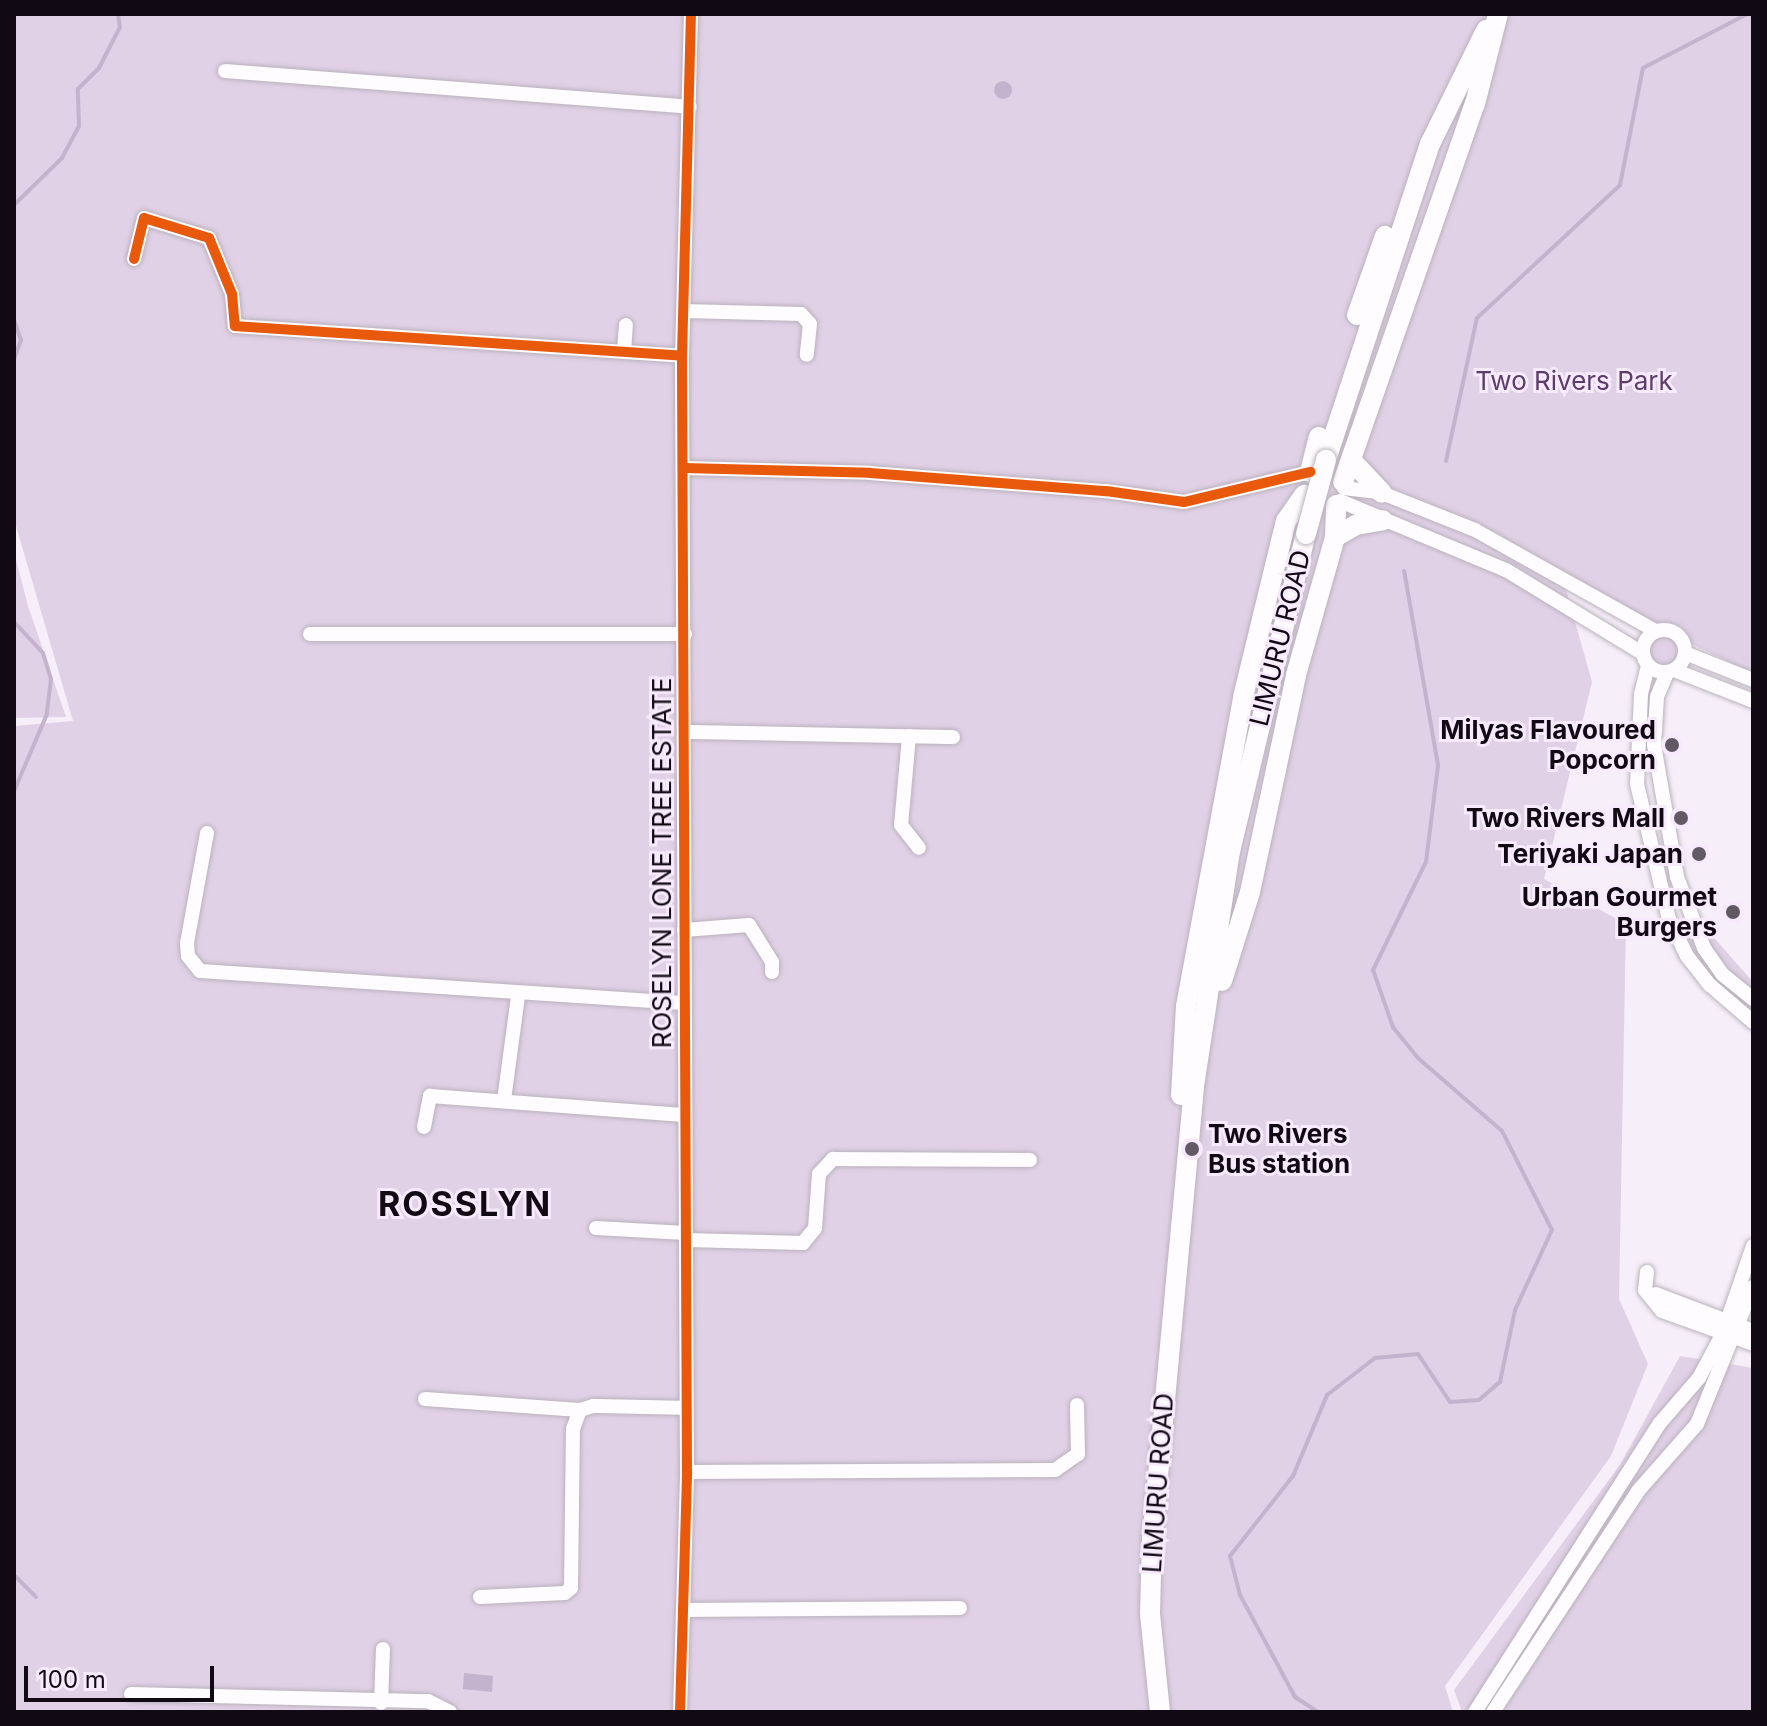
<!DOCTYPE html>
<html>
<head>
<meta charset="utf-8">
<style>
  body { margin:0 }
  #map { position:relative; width:1767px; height:1726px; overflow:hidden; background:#f6eef9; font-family:Inter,sans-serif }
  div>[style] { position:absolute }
  .green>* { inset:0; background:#e1d1e7 }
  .water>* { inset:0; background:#c4b3cc }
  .round { border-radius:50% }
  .stream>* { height:4px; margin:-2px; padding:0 2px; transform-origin:2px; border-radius:2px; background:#c4b3cc }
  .roads { filter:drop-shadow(0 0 2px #bab2bc) drop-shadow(0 0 2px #bab2bc) }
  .street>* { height:14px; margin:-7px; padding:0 7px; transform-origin:7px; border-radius:7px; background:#fefcfe }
  .street>.ring { margin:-7px; padding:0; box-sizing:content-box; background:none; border:14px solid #fefcfe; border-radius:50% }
  .secondary>* { height:20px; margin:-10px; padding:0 10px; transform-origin:10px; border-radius:10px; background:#fefcfe }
  .bridges { filter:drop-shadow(0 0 2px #bab2bc) drop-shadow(0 0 2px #bab2bc) }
  .secondary-bridge>* { height:20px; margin:-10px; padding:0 10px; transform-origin:10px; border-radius:10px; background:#fefcfe }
  .cycleway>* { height:10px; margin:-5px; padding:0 5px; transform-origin:5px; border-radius:5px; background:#e8590c }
  .dots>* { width:22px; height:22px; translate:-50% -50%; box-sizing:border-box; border:4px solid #f7eafd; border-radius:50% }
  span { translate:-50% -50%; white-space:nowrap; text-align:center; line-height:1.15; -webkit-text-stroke:6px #f7eafd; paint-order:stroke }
  .park-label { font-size:26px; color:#5c3d69 }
  .street-label { font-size:26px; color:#110a14 }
  .poi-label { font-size:26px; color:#110a14; font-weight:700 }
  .right { translate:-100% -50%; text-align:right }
  .left { translate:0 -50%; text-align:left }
  .district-label { font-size:34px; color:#110a14; font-weight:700; letter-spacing:2px }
  .frame { position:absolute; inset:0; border:16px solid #110a14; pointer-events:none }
  .scale { position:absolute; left:24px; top:1666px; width:190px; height:36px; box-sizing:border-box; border:4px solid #110a14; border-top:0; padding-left:10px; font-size:24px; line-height:28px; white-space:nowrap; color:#110a14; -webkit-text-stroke:6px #f7eafd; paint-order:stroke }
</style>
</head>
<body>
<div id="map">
  <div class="green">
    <div style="clip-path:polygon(14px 14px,1753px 14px,1753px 673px,1679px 638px,1683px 652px,1677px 666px,1653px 668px,1645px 646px,1664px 630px,1563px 579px,1592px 682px,1544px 879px,1626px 924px,1619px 1299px,1648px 1364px,1611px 1456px,1445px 1686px,1453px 1712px,14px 1712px,14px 726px,73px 721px,14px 519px)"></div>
    <div style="clip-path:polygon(14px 552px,28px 606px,66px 717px,14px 718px)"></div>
    <div style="clip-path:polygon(1703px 925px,1753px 982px,1753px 1032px,1699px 984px,1673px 946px)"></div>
    <div style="clip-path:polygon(1680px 1356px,1753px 1368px,1753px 1712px,1462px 1712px,1454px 1690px,1620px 1465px)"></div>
  </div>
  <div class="water">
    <div class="round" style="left:994px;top:81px;width:18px;height:18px"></div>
    <div style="clip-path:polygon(464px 1673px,493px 1676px,492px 1692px,463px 1689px)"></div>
  </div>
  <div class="stream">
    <div style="left:14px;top:205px;width:67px;rotate:-44.4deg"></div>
    <div style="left:62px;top:158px;width:36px;rotate:-62deg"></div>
    <div style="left:79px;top:126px;width:37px;rotate:-92deg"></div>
    <div style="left:78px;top:89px;width:30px;rotate:-45deg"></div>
    <div style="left:99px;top:68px;width:46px;rotate:-62.9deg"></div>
    <div style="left:120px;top:27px;width:13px;rotate:-99deg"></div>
    <div style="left:14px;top:320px;width:21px;rotate:71deg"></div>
    <div style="left:21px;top:340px;width:20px;rotate:110deg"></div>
    <div style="left:1446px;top:461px;width:146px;rotate:-77.8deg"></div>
    <div style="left:1477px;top:318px;width:195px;rotate:-42.9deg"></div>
    <div style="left:1620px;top:185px;width:119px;rotate:-78.9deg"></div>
    <div style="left:1643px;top:68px;width:117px;rotate:-27.4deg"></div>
    <div style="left:14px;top:622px;width:42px;rotate:46.9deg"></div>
    <div style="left:43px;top:653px;width:27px;rotate:73deg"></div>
    <div style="left:51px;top:679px;width:35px;rotate:97deg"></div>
    <div style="left:47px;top:714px;width:84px;rotate:113.2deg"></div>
    <div style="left:14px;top:1537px;width:28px;rotate:90deg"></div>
    <div style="left:14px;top:1575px;width:31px;rotate:45deg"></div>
    <div style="left:1318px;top:1712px;width:27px;rotate:-147deg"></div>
    <div style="left:1295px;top:1697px;width:116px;rotate:-118.3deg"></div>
    <div style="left:1240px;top:1595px;width:40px;rotate:-104.4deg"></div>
    <div style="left:1230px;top:1556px;width:102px;rotate:-51.8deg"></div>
    <div style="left:1293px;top:1476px;width:88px;rotate:-67.2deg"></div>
    <div style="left:1327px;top:1395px;width:61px;rotate:-37.6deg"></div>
    <div style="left:1375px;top:1358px;width:43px;rotate:-5.3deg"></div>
    <div style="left:1418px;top:1354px;width:58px;rotate:56.3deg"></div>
    <div style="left:1450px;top:1402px;width:29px;rotate:-4deg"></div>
    <div style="left:1479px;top:1400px;width:28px;rotate:-41deg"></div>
    <div style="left:1500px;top:1382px;width:74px;rotate:-78.2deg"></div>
    <div style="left:1515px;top:1310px;width:88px;rotate:-65.2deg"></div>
    <div style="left:1552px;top:1230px;width:111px;rotate:-116.8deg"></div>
    <div style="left:1502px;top:1131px;width:111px;rotate:-139deg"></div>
    <div style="left:1418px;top:1058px;width:40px;rotate:-129deg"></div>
    <div style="left:1393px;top:1027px;width:60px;rotate:-109.3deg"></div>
    <div style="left:1373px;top:970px;width:120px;rotate:-63.9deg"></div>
    <div style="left:1426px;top:862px;width:98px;rotate:-82.9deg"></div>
    <div style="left:1438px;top:765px;width:197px;rotate:-99.9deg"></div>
  </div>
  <div class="roads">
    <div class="street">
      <div style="left:225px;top:71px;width:466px;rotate:4.4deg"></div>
      <div style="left:134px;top:259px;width:42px;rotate:-76.3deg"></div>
      <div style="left:144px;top:218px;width:68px;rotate:17.1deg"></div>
      <div style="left:209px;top:238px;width:61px;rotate:67.7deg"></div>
      <div style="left:232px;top:294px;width:32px;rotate:85deg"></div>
      <div style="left:235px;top:326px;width:448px;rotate:3.8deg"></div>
      <div style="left:684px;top:311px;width:117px;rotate:1.5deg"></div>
      <div style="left:801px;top:314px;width:13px;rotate:48deg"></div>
      <div style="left:810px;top:324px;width:31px;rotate:96deg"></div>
      <div style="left:624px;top:352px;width:27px;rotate:-86deg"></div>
      <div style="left:684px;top:468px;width:186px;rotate:1.5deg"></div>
      <div style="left:870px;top:473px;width:237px;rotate:4.4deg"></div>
      <div style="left:1106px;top:491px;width:79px;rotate:8deg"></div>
      <div style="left:1184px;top:502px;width:130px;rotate:-13.4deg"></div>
      <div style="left:1344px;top:488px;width:38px;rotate:7deg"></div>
      <div style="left:1382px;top:493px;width:100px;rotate:21.7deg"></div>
      <div style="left:1475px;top:530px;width:207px;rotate:29.2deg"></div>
      <div style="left:1340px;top:501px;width:180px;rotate:22.6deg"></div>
      <div style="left:1506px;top:570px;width:159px;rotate:31.4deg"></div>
      <div class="ring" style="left:1643px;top:630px;width:28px;height:28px"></div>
      <div style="left:310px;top:634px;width:375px"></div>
      <div style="left:1685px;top:653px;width:73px;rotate:21.7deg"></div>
      <div style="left:1648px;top:666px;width:29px;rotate:104deg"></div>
      <div style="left:1641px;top:694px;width:90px;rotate:92.5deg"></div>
      <div style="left:1637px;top:784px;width:139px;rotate:76.7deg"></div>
      <div style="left:1669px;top:919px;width:41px;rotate:64.1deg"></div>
      <div style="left:1687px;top:956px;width:37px;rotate:52deg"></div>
      <div style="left:1710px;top:985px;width:57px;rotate:40.7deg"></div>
      <div style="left:1674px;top:670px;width:85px;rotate:21.4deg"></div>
      <div style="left:1667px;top:673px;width:26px;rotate:113deg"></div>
      <div style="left:1657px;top:697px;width:48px;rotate:93.6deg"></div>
      <div style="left:1654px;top:745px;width:134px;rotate:80.1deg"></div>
      <div style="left:1677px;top:877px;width:76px;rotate:69.2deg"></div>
      <div style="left:1704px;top:948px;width:32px;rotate:55deg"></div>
      <div style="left:1722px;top:974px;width:40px;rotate:39deg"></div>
      <div style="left:686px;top:732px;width:267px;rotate:1.1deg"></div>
      <div style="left:909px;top:736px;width:89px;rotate:95.1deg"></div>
      <div style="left:901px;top:825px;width:29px;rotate:52deg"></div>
      <div style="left:207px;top:833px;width:112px;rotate:100.3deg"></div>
      <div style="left:187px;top:943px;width:13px;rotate:86deg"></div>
      <div style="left:188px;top:956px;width:19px;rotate:51deg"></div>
      <div style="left:200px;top:971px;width:484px;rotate:3.8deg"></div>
      <div style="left:684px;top:930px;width:65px;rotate:-4.4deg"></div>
      <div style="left:749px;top:925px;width:44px;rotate:58.1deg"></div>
      <div style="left:772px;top:962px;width:10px;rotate:90deg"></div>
      <div style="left:504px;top:1100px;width:105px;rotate:-82.3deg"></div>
      <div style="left:424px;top:1127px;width:32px;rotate:-79deg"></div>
      <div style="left:430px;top:1096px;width:254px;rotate:4.3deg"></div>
      <div style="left:596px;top:1228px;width:90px;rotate:3.2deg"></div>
      <div style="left:686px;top:1240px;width:117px;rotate:1.5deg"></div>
      <div style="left:803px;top:1243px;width:19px;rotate:-51deg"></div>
      <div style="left:815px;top:1228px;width:54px;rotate:-85.8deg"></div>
      <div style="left:819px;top:1174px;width:21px;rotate:-47deg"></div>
      <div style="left:833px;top:1159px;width:197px;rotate:0.3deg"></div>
      <div style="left:1647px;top:1272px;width:18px;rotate:96deg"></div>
      <div style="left:1645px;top:1290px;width:27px;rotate:51deg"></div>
      <div style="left:1662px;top:1311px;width:97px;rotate:19.9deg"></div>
      <div style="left:1656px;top:1294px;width:104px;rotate:20.9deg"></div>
      <div style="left:425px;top:1399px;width:155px;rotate:4.1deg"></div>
      <div style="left:687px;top:1472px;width:368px;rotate:-0.3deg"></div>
      <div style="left:1055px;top:1470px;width:28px;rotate:-35deg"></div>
      <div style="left:1078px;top:1454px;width:49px;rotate:-91.2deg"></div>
      <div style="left:480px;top:1597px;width:85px;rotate:-2.7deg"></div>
      <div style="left:565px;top:1593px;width:8px;rotate:-40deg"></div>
      <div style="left:571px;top:1588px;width:159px;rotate:-89.3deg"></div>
      <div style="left:573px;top:1429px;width:20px;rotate:-70deg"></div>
      <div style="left:580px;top:1410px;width:14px;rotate:-17deg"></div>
      <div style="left:593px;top:1406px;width:92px;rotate:1.2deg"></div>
      <div style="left:684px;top:1610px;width:276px;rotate:-0.4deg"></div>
      <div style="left:131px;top:1694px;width:297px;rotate:1.4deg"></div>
      <div style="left:428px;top:1701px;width:25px;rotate:27deg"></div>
      <div style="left:381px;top:1703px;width:54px;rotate:-87.9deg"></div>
      <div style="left:680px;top:1712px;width:240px;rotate:-88.3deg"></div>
      <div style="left:687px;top:1472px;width:1116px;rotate:-90.26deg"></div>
      <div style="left:682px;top:356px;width:342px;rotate:-88.5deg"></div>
      <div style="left:1475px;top:1712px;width:343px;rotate:-57.4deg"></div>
      <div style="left:1660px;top:1423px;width:60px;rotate:-49.1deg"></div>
      <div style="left:1699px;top:1378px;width:51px;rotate:-61.9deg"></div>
      <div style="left:1723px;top:1333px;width:92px;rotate:-71deg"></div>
      <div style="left:1493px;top:1712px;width:264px;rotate:-56.7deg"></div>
      <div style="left:1638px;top:1491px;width:89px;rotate:-48.6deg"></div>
      <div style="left:1697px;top:1424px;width:148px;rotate:-67.8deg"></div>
    </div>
    <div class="secondary">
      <div style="left:1357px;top:315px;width:84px;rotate:-70.5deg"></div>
      <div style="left:1326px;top:460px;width:333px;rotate:-71.8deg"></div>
      <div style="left:1430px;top:144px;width:127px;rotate:-63.8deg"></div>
      <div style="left:1353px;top:462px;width:42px;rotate:46.9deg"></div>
      <div style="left:1310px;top:472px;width:36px;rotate:-76deg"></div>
      <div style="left:1343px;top:482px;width:400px;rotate:-70.8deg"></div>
      <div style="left:1475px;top:104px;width:93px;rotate:-75.7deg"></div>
      <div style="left:1335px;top:537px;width:24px;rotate:-30deg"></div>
      <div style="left:1356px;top:525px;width:27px;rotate:-10deg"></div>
      <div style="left:1222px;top:981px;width:93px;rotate:-72.5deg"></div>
      <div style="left:1250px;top:892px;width:222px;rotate:-78deg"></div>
      <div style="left:1296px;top:675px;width:143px;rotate:-74.2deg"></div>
      <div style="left:1335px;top:537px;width:32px;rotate:-88deg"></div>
      <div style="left:1181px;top:1095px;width:89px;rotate:-86.8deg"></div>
      <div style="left:1186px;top:1006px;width:314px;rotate:-79.5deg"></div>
      <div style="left:1243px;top:697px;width:181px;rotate:-76.3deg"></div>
      <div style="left:1286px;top:521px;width:32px;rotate:-55deg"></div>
      <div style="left:1160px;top:1712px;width:99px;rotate:-95.8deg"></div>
      <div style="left:1150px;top:1614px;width:74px;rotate:-88.5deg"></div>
      <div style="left:1152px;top:1540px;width:456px;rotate:-84.7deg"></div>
      <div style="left:1194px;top:1086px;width:233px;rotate:-81.3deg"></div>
      <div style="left:1229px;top:856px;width:331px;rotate:-76.6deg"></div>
    </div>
  </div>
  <div class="bridges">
    <div class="secondary-bridge">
      <div style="left:1306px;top:534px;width:77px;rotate:-74.9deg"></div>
    </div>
  </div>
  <div class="cycleway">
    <div style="left:134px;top:259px;width:42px;rotate:-76.3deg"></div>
    <div style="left:144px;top:218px;width:68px;rotate:17.1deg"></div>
    <div style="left:209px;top:238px;width:61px;rotate:67.7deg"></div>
    <div style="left:232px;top:294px;width:32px;rotate:85deg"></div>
    <div style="left:235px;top:326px;width:448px;rotate:3.8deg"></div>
    <div style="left:684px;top:468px;width:186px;rotate:1.5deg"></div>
    <div style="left:870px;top:473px;width:237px;rotate:4.4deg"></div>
    <div style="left:1106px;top:491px;width:79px;rotate:8deg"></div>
    <div style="left:1184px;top:502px;width:130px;rotate:-13.4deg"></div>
    <div style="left:680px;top:1712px;width:240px;rotate:-88.3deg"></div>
    <div style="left:687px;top:1472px;width:1116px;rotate:-90.26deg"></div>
    <div style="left:682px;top:356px;width:342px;rotate:-88.5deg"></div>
  </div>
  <div class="dots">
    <div style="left:1672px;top:745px;background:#615a64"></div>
    <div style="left:1681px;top:818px;background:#615a64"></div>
    <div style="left:1699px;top:854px;background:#615a64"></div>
    <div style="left:1733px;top:912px;background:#615a64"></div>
    <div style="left:1192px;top:1149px;background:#615a64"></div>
  </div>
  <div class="park-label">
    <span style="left:1574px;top:381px">Two Rivers Park</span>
  </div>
  <div class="street-label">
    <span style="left:1280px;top:638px;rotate:-76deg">LIMURU ROAD</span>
    <span style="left:662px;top:863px;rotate:-90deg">ROSELYN LONE TREE ESTATE</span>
    <span style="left:1158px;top:1483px;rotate:-86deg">LIMURU ROAD</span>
  </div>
  <div class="poi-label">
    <span class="right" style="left:1656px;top:745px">Milyas Flavoured<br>Popcorn</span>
    <span class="right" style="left:1665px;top:818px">Two Rivers Mall</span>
    <span class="right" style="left:1683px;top:854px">Teriyaki Japan</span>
    <span class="right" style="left:1717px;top:912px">Urban Gourmet<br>Burgers</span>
    <span class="left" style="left:1208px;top:1149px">Two Rivers<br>Bus station</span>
  </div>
  <div class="district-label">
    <span style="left:465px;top:1204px">ROSSLYN</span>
  </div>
  <div class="frame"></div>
  <div class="scale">100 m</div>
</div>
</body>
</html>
